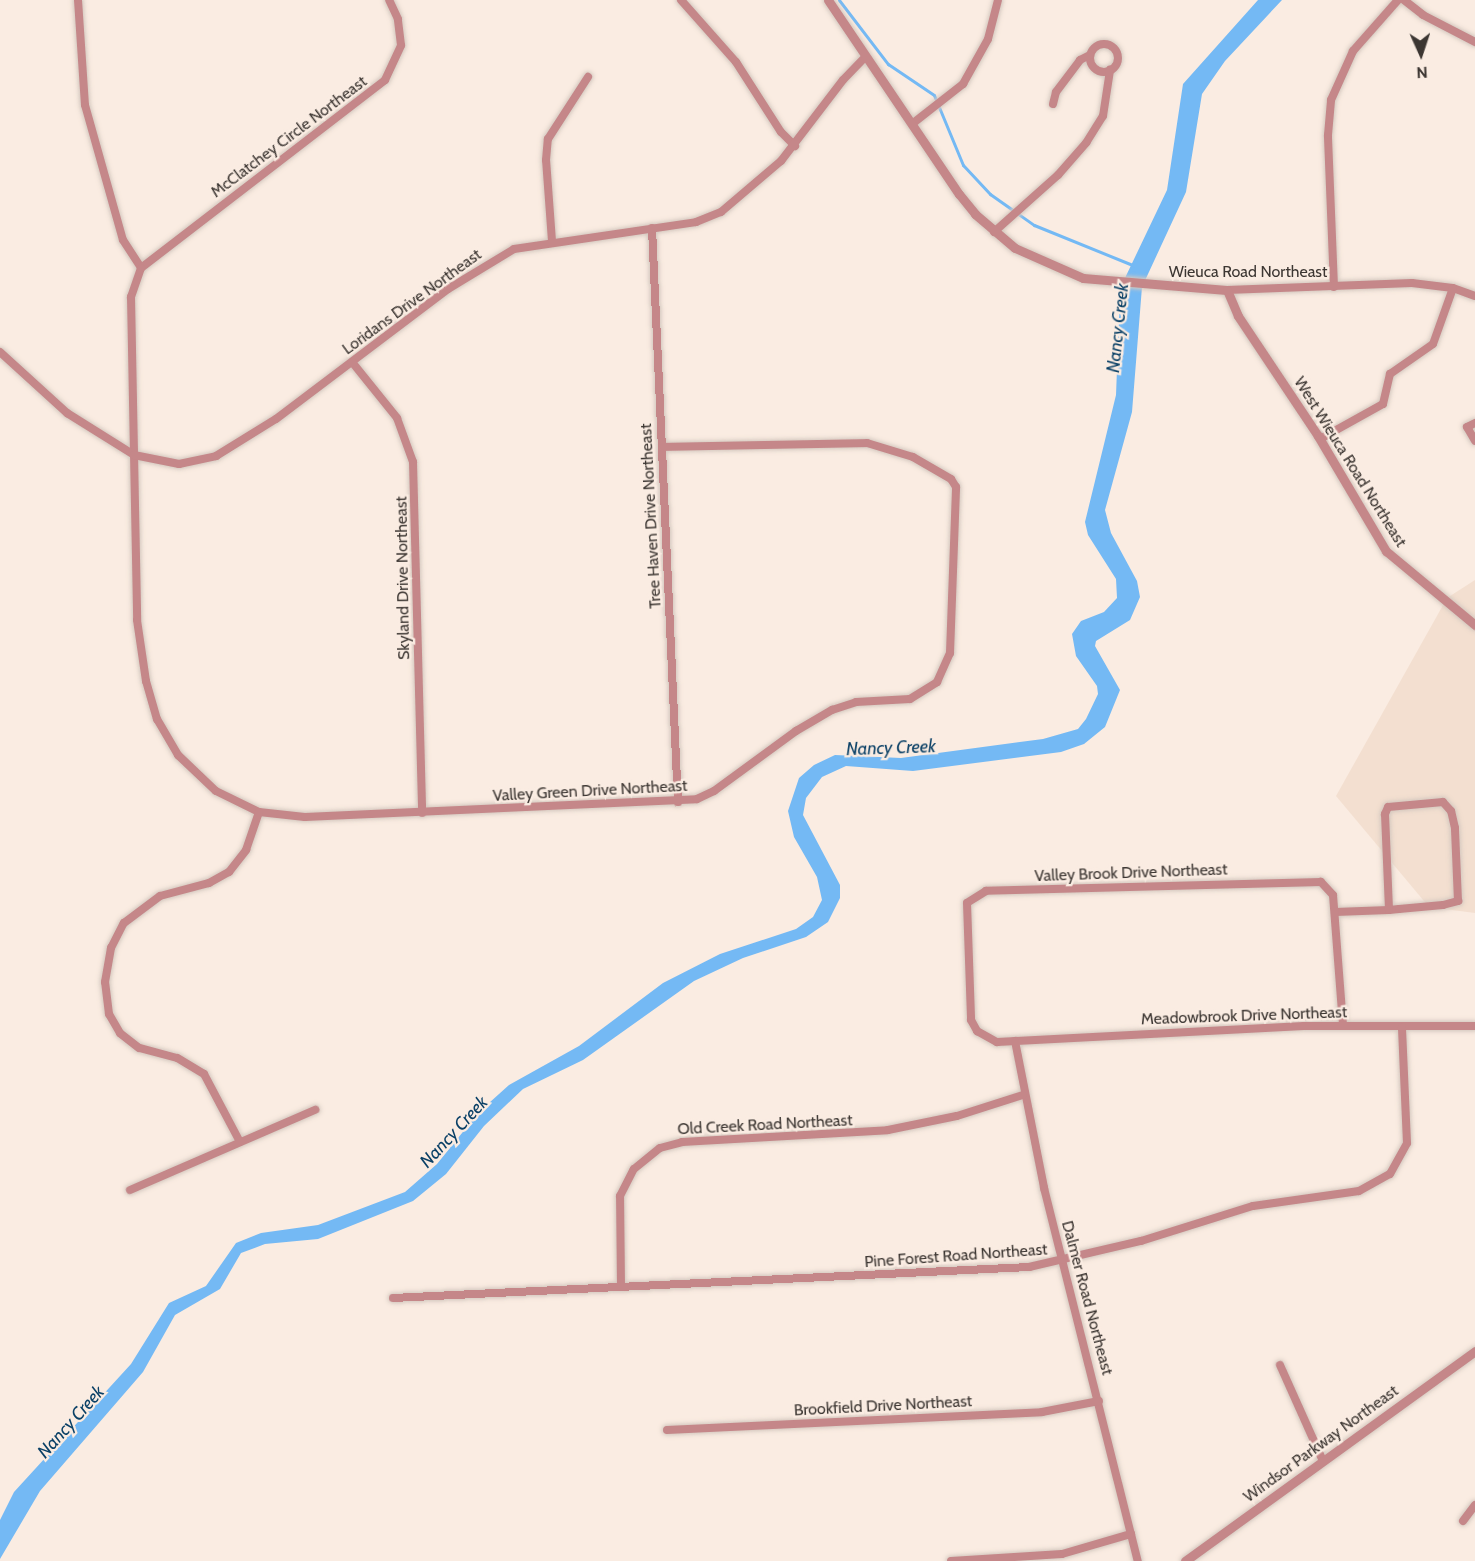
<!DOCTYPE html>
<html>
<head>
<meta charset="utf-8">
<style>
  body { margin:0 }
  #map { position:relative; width:1475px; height:1561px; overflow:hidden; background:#faece2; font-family:Cabin,sans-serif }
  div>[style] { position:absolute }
  .built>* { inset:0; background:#f3dfd0 }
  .water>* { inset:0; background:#74b9f4 }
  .stream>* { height:3px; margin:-1.5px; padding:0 1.5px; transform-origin:1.5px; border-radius:1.5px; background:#74b9f4 }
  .roads { filter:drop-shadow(0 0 2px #d4c8bf) drop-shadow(0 0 2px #d4c8bf) }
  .minor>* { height:8px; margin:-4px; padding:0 4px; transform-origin:4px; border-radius:4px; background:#c58789 }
  .minor>.ring { margin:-4px; padding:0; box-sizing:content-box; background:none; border:8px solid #c58789; border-radius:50% }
  .tertiary>* { height:9px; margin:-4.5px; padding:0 4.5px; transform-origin:4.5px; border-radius:4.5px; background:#c58789 }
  span { translate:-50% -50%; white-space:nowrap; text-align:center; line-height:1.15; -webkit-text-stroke:4.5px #faece2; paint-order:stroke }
  .street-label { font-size:16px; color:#3c3632 }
  .water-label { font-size:18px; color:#0a4066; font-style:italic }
  .north { position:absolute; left:1391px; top:24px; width:60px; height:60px; -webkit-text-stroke:4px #faece2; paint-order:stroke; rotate:177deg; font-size:16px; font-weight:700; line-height:24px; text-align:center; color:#3c3632 }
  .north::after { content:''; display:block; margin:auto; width:21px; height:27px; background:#3c3632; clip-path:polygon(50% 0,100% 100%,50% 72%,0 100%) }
</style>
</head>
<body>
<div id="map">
  <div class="built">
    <div style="clip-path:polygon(1475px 580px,1475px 913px,1429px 907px,1336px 796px,1447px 598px)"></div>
  </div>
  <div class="water">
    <div style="clip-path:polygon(1258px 0,1282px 0,1225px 61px,1202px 94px,1186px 192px,1142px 287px,1132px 412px,1105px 510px,1111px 533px,1137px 581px,1140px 597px,1130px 620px,1096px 641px,1095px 646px,1120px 690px,1105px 727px,1084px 744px,1061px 752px,913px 771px,846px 766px,822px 777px,806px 798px,803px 815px,840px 885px,840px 898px,828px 922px,806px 937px,743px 958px,694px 981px,583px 1060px,523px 1089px,484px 1126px,446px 1174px,413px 1201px,318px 1239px,265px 1244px,241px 1253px,220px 1289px,175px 1315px,143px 1372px,40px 1491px,0 1559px,0 1520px,14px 1492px,131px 1364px,169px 1303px,206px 1286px,236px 1243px,261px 1233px,318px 1225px,405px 1192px,437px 1164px,479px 1112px,509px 1085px,579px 1046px,663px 983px,720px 954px,796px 929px,813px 917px,822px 900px,817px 877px,794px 837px,788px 811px,799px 778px,814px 765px,835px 755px,901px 758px,1043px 739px,1078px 729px,1086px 719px,1098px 694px,1097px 686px,1076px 656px,1072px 634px,1081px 621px,1104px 612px,1117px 598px,1116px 579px,1088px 535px,1085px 522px,1116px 395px,1119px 317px,1125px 278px,1167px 190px,1183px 84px)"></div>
  </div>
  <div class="stream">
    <div style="left:839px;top:0;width:81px;rotate:52.6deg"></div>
    <div style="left:888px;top:64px;width:55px;rotate:34deg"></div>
    <div style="left:934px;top:95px;width:76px;rotate:67.5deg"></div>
    <div style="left:963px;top:165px;width:40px;rotate:47deg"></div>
    <div style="left:990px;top:194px;width:54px;rotate:35.2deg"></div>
    <div style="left:1034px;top:225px;width:109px;rotate:22.1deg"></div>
  </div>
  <div class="roads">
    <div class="minor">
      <div style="left:78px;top:0;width:105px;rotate:86.2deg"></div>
      <div style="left:85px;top:105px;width:140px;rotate:74.3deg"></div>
      <div style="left:123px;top:240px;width:33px;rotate:57deg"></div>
      <div style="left:141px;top:268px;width:308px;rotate:-37.6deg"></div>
      <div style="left:385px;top:80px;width:38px;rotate:-65deg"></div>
      <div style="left:401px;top:45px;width:26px;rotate:-97deg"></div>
      <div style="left:398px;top:19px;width:21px;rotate:-115deg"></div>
      <div style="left:681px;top:0;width:83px;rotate:48.4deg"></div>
      <div style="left:736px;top:62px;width:83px;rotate:57.3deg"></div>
      <div style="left:781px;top:132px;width:20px;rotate:45deg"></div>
      <div style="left:1404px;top:0;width:24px;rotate:38deg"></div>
      <div style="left:1423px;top:15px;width:59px;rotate:27.4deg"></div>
      <div class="ring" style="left:1090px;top:44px;width:20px;height:20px"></div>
      <div style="left:1053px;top:104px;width:12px;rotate:-76deg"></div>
      <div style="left:1056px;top:92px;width:40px;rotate:-53deg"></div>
      <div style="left:1080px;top:60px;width:11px;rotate:-27deg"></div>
      <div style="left:912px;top:124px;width:65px;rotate:-38.1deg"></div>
      <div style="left:963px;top:84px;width:51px;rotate:-60.9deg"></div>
      <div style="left:988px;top:39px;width:40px;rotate:-75.6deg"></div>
      <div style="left:652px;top:228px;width:575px;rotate:87.41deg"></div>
      <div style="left:994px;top:232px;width:86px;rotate:-41.7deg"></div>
      <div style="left:1058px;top:175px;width:43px;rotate:-48.8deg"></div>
      <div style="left:1086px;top:143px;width:32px;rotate:-58deg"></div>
      <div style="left:1103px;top:116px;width:47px;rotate:-81.3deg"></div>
      <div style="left:552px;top:241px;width:81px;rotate:-94.2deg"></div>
      <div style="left:546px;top:160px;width:21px;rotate:-85deg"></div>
      <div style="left:548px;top:139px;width:74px;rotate:-57.2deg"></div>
      <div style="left:141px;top:268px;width:31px;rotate:109deg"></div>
      <div style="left:131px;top:297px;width:323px;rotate:88.9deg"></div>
      <div style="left:137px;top:620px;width:62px;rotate:81.6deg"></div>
      <div style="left:146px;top:681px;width:40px;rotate:74deg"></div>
      <div style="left:157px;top:719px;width:42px;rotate:59.7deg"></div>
      <div style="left:178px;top:755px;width:52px;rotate:43.5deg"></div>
      <div style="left:216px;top:791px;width:48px;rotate:26deg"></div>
      <div style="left:259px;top:812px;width:46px;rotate:6.2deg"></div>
      <div style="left:305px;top:817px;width:392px;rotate:-2.6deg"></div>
      <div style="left:697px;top:799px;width:19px;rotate:-25deg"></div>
      <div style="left:714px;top:791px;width:102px;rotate:-36.2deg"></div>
      <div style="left:796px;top:731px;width:42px;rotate:-30.3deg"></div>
      <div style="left:832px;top:710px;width:25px;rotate:-18deg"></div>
      <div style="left:856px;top:702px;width:54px;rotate:-3.2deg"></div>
      <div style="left:910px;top:699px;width:32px;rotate:-32deg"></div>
      <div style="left:937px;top:682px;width:32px;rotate:-66deg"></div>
      <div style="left:950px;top:653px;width:166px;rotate:-87.9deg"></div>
      <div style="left:956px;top:487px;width:9px;rotate:-122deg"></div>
      <div style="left:951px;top:479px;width:44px;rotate:-149.9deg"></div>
      <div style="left:913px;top:457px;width:48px;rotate:-163.1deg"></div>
      <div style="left:867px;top:443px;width:205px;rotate:178.9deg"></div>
      <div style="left:1334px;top:287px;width:152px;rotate:-92.3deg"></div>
      <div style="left:1328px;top:135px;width:35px;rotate:-85deg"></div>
      <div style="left:1331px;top:100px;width:54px;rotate:-65.8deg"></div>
      <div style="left:1353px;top:51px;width:68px;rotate:-48.6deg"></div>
      <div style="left:1227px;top:290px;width:185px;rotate:-2.2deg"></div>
      <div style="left:1412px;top:283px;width:41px;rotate:7deg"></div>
      <div style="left:1453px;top:288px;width:23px;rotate:20deg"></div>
      <div style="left:0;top:352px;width:91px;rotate:42.3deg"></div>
      <div style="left:67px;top:413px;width:79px;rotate:32.1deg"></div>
      <div style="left:134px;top:455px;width:46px;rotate:11.3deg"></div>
      <div style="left:179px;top:464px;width:38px;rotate:-12deg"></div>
      <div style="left:216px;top:456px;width:70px;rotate:-31.7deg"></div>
      <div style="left:276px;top:419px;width:216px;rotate:-37.1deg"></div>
      <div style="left:448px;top:289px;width:77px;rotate:-31.2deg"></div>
      <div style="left:514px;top:249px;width:184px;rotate:-8.4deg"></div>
      <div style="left:696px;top:222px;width:27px;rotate:-22deg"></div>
      <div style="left:721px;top:212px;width:79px;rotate:-40.4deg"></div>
      <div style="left:781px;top:161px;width:102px;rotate:-52.6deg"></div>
      <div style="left:843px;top:80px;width:33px;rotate:-46deg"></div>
      <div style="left:352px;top:362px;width:72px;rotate:51.2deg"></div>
      <div style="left:397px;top:418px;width:47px;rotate:70deg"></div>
      <div style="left:413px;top:462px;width:351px;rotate:88.5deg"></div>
      <div style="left:1475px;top:423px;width:9px;rotate:153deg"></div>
      <div style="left:1467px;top:427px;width:16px;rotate:60deg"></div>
      <div style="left:1320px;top:439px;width:72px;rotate:-29.1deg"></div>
      <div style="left:1383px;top:404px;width:31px;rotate:-77deg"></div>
      <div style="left:1390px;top:374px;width:52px;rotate:-34.9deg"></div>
      <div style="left:1433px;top:344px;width:59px;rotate:-70.3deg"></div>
      <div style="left:1335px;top:912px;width:54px;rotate:-2.1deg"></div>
      <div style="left:1389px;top:910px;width:10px;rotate:-6deg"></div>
      <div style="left:1399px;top:909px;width:44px;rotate:-5.2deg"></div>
      <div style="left:1443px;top:905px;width:16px;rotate:-15deg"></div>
      <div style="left:1458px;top:901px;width:73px;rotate:-92.4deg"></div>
      <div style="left:1455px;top:828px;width:17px;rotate:-103deg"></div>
      <div style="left:1451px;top:811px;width:12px;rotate:-132deg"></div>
      <div style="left:1443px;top:802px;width:55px;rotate:174.8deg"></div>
      <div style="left:1388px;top:807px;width:8px;rotate:113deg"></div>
      <div style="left:1385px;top:814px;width:96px;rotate:87.6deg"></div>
      <div style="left:1343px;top:1025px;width:130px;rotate:-94.4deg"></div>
      <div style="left:1333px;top:895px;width:18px;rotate:-133deg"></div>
      <div style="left:1321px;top:882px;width:335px;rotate:178.5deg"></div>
      <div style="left:986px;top:891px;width:22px;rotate:148deg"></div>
      <div style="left:967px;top:903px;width:117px;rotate:88deg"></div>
      <div style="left:971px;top:1020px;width:13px;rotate:61deg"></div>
      <div style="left:977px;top:1031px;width:23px;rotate:29deg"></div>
      <div style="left:997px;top:1042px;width:307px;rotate:-3deg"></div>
      <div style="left:1304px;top:1026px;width:171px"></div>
      <div style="left:1015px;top:1041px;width:150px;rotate:78.8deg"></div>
      <div style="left:1044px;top:1188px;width:385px;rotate:75.9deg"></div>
      <div style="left:240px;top:1142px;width:77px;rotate:-117.9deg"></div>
      <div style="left:204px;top:1074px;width:31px;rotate:-149deg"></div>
      <div style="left:177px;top:1058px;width:39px;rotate:-165deg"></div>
      <div style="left:139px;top:1048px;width:24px;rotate:-142deg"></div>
      <div style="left:120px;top:1033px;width:22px;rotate:-120deg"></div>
      <div style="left:109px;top:1014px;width:32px;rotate:-97deg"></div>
      <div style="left:105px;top:982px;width:35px;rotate:-80deg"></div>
      <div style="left:111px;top:948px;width:28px;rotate:-63deg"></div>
      <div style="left:124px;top:923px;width:45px;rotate:-36.9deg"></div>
      <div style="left:160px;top:896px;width:51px;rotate:-14.9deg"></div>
      <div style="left:209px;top:883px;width:23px;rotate:-29deg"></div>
      <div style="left:229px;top:872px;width:28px;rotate:-52deg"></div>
      <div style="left:246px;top:850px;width:40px;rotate:-71.1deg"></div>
      <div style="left:130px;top:1190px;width:202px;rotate:-23.4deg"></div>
      <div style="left:621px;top:1287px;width:91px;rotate:-90.6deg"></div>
      <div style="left:620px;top:1196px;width:30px;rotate:-63deg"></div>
      <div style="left:634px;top:1169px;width:33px;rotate:-39deg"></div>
      <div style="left:660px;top:1148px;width:23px;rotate:-15deg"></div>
      <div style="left:682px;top:1142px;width:206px;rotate:-3.3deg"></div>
      <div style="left:888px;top:1130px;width:70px;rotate:-11.5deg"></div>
      <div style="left:957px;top:1116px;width:69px;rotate:-17.7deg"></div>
      <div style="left:393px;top:1298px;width:637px;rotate:-2.79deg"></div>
      <div style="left:1029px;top:1267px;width:115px;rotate:-13.1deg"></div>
      <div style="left:1141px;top:1241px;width:117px;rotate:-17.4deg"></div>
      <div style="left:1253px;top:1206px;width:107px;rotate:-8.1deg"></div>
      <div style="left:1359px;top:1191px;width:35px;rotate:-29deg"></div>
      <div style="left:1390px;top:1174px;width:35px;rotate:-61deg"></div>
      <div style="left:1407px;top:1143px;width:116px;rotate:-92.5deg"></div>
      <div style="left:1280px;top:1365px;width:105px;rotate:65.9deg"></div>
      <div style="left:667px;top:1430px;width:375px;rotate:-2.7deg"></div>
      <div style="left:1042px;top:1412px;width:58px;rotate:-10.9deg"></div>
      <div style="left:1463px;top:1521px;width:20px;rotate:-53deg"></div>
      <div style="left:951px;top:1561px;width:111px;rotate:-3.6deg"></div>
      <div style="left:1062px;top:1554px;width:72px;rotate:-16.2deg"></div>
    </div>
    <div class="tertiary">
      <div style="left:828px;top:0;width:234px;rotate:56deg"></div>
      <div style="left:959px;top:194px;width:26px;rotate:51deg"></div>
      <div style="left:975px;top:214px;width:52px;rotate:40.4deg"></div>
      <div style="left:1015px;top:248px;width:74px;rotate:23.8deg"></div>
      <div style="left:1083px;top:278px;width:144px;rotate:4.8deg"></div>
      <div style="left:1227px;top:290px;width:28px;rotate:67deg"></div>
      <div style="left:1238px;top:316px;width:144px;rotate:56.3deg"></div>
      <div style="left:1318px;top:436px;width:134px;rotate:59.4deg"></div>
      <div style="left:1386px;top:551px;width:116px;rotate:39.7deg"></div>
      <div style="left:1185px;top:1561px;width:358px;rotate:-35.9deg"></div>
    </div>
  </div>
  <div class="street-label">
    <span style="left:289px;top:137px;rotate:-37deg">McClatchey Circle Northeast</span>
    <span style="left:1248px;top:272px">Wieuca Road Northeast</span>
    <span style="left:412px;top:302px;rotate:-36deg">Loridans Drive Northeast</span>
    <span style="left:1350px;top:462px;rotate:58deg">West Wieuca Road Northeast</span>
    <span style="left:651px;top:516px;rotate:-93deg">Tree Haven Drive Northeast</span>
    <span style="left:403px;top:578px;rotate:-91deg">Skyland Drive Northeast</span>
    <span style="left:590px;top:791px;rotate:-3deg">Valley Green Drive Northeast</span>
    <span style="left:1131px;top:873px;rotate:-2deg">Valley Brook Drive Northeast</span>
    <span style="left:1244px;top:1016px;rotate:-2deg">Meadowbrook Drive Northeast</span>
    <span style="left:765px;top:1125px;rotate:-3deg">Old Creek Road Northeast</span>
    <span style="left:956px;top:1256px;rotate:-4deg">Pine Forest Road Northeast</span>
    <span style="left:1087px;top:1298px;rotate:75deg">Dalmer Road Northeast</span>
    <span style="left:883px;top:1406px;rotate:-3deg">Brookfield Drive Northeast</span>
    <span style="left:1321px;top:1444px;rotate:-36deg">Windsor Parkway Northeast</span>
  </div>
  <div class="water-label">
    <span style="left:1118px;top:328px;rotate:-84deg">Nancy Creek</span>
    <span style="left:891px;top:748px;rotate:-2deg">Nancy Creek</span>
    <span style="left:454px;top:1132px;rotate:-47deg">Nancy Creek</span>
    <span style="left:71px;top:1422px;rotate:-48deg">Nancy Creek</span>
  </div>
  <div class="north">N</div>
</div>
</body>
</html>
